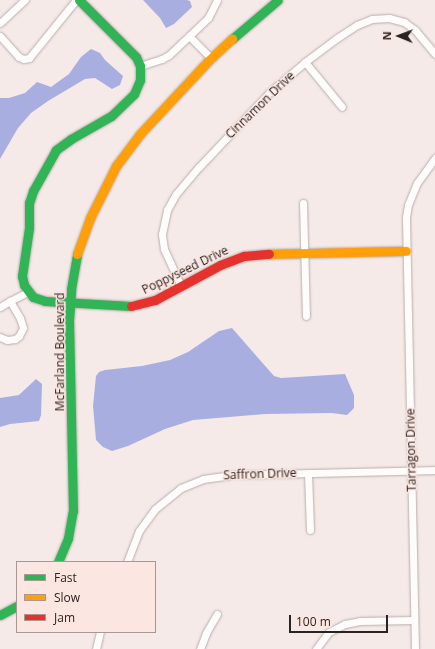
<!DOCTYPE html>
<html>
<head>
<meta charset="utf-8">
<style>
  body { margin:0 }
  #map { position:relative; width:435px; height:649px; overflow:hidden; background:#f5eae7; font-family:"Open Sans",sans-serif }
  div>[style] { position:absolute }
  .water>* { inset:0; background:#a8afe0 }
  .roads { filter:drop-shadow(0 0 1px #b7aeac) drop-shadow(0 0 1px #b7aeac) }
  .street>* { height:7px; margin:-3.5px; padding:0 3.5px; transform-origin:3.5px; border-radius:3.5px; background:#fefcfb }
  .fast>* { height:9px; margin:-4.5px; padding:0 4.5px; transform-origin:4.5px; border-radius:4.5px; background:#30b455 }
  .slow>* { height:9px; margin:-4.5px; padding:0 4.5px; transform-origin:4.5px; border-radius:4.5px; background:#ff9f0a }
  .jam>* { height:9px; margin:-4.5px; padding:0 4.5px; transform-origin:4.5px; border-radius:4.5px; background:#e5322d }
  span { translate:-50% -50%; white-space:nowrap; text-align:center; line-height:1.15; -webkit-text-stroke:3px #fbe6e1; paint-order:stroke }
  .street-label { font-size:12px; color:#2b2321 }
  .legend { position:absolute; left:16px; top:561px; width:140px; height:72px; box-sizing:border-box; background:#fbe6e1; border:1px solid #a89894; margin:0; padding:5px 7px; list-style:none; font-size:12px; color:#2b2321 }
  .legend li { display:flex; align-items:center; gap:8px; height:20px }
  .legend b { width:20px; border:1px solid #a89894 }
  .north { position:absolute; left:379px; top:16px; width:40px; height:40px; -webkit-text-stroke:3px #fbe6e1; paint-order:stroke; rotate:271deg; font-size:11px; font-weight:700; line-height:16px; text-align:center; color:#2b2321 }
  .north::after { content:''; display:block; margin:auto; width:14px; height:18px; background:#2b2321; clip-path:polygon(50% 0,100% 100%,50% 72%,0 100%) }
  .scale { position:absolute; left:289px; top:615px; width:99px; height:18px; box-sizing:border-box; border:2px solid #2b2321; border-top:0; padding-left:5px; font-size:12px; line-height:14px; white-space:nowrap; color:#2b2321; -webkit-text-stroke:3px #fbe6e1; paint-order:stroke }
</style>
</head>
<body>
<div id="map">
  <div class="water">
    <div style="clip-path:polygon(143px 0,187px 0,190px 1px,192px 7px,174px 24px,166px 28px,160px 18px)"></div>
    <div style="clip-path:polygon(91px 49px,100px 53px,105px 60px,123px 76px,120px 85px,112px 89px,95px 78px,85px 79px,48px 101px,31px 113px,18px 128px,0 159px,0 98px,9px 98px,25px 93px,37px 82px,51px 87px,69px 74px,81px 57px)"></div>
    <div style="clip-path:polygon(232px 328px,274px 376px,281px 378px,345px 374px,354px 395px,354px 408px,347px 415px,332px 413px,265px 414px,193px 420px,165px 429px,128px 446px,112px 451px,103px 447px,96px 440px,93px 406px,96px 376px,99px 372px,105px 370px,142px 366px,170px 360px,188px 352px,219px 331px)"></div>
    <div style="clip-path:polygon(36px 379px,42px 384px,41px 415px,39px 421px,10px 424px,0 427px,0 398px,19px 395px)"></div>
  </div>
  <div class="roads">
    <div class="street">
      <div style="left:0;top:23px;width:34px;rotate:-43deg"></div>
      <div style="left:0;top:36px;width:28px;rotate:48deg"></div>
      <div style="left:19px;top:57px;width:5px;rotate:22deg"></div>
      <div style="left:24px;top:59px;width:5px;rotate:-11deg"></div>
      <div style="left:29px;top:58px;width:75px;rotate:-51deg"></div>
      <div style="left:189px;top:36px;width:31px;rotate:45deg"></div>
      <div style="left:305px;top:62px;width:58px;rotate:50.6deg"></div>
      <div style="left:140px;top:66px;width:23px;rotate:-18deg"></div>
      <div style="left:162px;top:59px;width:8px;rotate:-30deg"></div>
      <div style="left:169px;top:55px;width:54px;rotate:-43.5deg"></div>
      <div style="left:208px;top:18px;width:20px;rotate:-63deg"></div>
      <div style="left:303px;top:203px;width:113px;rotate:88.5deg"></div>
      <div style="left:181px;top:286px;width:41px;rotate:-114.7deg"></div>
      <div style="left:164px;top:249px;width:15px;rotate:-98deg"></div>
      <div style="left:162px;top:234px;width:25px;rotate:-78deg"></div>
      <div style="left:167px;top:210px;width:18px;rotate:-61deg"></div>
      <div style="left:176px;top:194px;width:35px;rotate:-50deg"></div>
      <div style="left:199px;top:167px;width:103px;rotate:-46.6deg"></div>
      <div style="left:270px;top:92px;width:46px;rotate:-40.6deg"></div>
      <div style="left:305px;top:62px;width:40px;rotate:-37deg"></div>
      <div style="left:337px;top:38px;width:24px;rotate:-33deg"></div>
      <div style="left:357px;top:25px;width:16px;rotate:-22deg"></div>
      <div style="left:372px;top:19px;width:17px;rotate:-3deg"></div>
      <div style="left:389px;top:18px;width:16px;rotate:15deg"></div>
      <div style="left:404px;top:22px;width:14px;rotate:36deg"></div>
      <div style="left:415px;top:30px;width:31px;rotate:50deg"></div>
      <div style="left:10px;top:301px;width:20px;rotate:-27deg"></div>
      <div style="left:0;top:307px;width:12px;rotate:-31deg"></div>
      <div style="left:10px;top:301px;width:20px;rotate:60deg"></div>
      <div style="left:20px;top:318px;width:10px;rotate:73deg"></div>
      <div style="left:23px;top:328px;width:9px;rotate:117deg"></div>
      <div style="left:19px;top:336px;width:5px;rotate:143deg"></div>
      <div style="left:15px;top:339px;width:8px;rotate:173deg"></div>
      <div style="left:7px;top:340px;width:8px;rotate:-157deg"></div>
      <div style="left:308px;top:473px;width:57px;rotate:88deg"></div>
      <div style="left:127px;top:562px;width:33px;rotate:-69deg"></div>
      <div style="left:139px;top:531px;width:27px;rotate:-54deg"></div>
      <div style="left:155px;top:509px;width:33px;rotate:-39deg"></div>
      <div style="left:181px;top:488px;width:24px;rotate:-22deg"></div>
      <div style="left:203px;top:479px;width:27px;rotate:-8deg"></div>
      <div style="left:230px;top:475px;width:205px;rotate:-1.4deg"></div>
      <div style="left:96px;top:649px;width:17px;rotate:-77deg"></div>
      <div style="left:200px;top:649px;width:17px;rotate:-69deg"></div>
      <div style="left:206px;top:633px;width:22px;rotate:-60deg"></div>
      <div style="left:316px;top:649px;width:21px;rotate:-53deg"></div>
      <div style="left:329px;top:632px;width:18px;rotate:-27deg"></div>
      <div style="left:345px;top:624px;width:15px;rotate:-11deg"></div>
      <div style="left:360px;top:621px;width:54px;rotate:-1.1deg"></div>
      <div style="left:415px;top:649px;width:432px;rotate:-91.2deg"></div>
      <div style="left:406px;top:217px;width:12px;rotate:-81deg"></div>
      <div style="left:408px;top:205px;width:24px;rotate:-68deg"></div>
      <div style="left:417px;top:183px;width:31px;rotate:-54deg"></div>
    </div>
    <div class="fast">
      <div style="left:79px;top:0;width:81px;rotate:45deg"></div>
      <div style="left:136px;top:57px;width:10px;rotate:66deg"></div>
      <div style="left:140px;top:66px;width:14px;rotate:90deg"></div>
      <div style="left:140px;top:80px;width:15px;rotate:113deg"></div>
      <div style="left:134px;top:94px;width:32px;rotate:136deg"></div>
      <div style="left:111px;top:116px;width:46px;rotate:150.1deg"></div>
      <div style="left:71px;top:139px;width:19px;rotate:144deg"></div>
      <div style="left:56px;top:150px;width:47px;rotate:119.3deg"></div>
      <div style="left:33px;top:191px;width:13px;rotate:108deg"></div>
      <div style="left:29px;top:203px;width:25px;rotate:90deg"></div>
      <div style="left:29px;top:228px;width:49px;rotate:98.3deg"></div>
      <div style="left:22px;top:276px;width:9px;rotate:77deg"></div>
      <div style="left:24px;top:285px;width:15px;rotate:53deg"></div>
      <div style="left:33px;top:297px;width:13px;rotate:18deg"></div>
      <div style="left:45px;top:301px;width:86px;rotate:3.3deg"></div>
      <div style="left:232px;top:39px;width:60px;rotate:-40.3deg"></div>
      <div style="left:58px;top:562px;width:26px;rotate:-67deg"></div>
      <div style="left:68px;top:538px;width:27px;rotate:-80deg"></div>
      <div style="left:73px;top:511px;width:190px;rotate:-91.2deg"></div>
      <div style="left:69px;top:321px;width:32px;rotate:-86deg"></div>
      <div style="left:71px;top:289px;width:36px;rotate:-80deg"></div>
      <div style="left:0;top:615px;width:19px;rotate:-28deg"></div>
    </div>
    <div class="slow">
      <div style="left:77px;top:254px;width:38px;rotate:-70deg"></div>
      <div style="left:90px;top:218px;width:58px;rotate:-63.4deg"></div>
      <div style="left:116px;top:166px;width:40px;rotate:-53deg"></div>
      <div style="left:140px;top:134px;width:100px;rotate:-47deg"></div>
      <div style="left:208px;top:61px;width:33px;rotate:-43deg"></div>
      <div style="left:269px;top:254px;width:137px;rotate:-1.3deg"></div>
    </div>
    <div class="jam">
      <div style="left:131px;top:306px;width:25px;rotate:-14deg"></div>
      <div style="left:155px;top:300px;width:74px;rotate:-28.3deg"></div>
      <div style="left:220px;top:265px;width:26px;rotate:-21deg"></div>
      <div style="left:244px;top:256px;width:25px;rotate:-5deg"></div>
    </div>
  </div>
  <div class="street-label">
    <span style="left:260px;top:105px;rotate:-44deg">Cinnamon Drive</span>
    <span style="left:185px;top:270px;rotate:-26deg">Poppyseed Drive</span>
    <span style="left:60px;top:352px;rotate:-90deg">McFarland Boulevard</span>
    <span style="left:411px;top:450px;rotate:-91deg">Tarragon Drive</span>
    <span style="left:260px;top:474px;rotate:-2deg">Saffron Drive</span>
  </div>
  <ul class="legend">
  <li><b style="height:5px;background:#30b455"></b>Fast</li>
  <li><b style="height:5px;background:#ff9f0a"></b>Slow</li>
  <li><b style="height:5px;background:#e5322d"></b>Jam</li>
  </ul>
  <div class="north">N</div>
  <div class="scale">100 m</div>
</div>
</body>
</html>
